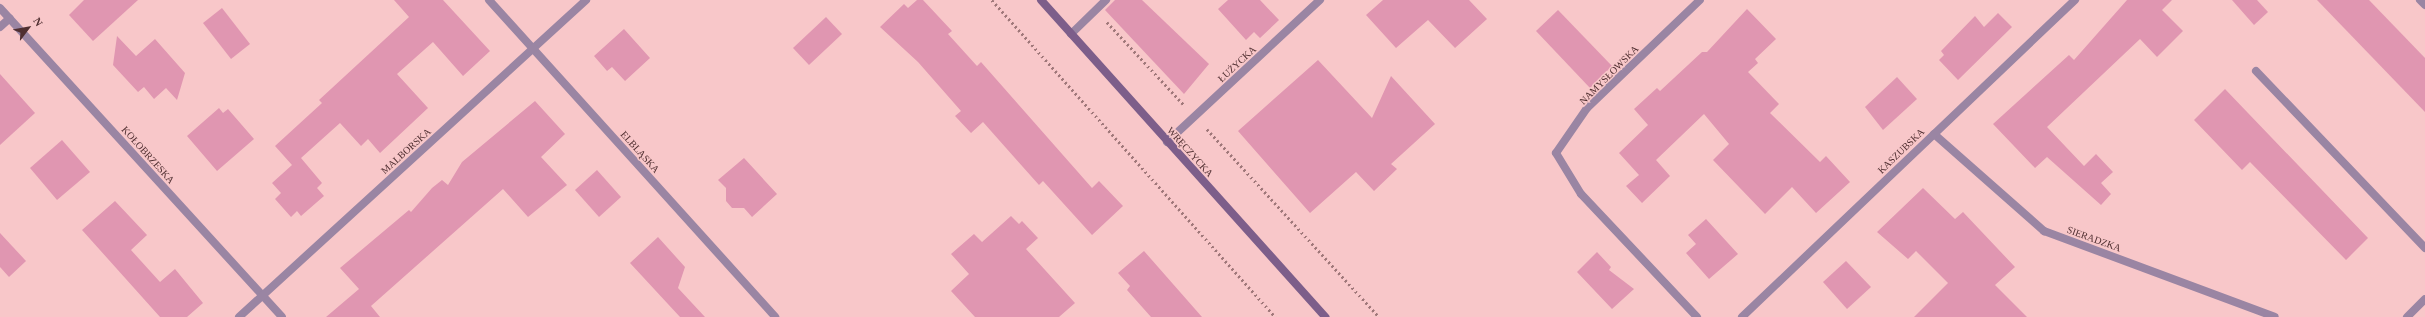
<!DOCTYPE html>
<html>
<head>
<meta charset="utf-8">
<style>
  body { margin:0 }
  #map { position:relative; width:2425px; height:317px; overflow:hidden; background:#f8c7c9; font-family:"Times New Roman",serif }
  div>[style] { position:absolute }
  .building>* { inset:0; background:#e096b1 }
  .path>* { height:2.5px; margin-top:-1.25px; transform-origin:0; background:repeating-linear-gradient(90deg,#9f7779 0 2px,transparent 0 5px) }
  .minor>* { height:8px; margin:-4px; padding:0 4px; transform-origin:4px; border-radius:4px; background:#9a85a3 }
  .secondary>* { height:8px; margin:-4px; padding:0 4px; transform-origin:4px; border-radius:4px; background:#7d5e8a }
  span { translate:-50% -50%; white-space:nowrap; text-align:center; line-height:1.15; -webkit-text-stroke:3px #f8c7c9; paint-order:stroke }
  .street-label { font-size:10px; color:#502f31 }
  .north { position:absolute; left:8px; top:8px; width:40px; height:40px; -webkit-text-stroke:3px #f8c7c9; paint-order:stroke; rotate:58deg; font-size:11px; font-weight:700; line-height:16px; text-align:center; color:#502f31 }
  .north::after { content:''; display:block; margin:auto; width:14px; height:18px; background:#502f31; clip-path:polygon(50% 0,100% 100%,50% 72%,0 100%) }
</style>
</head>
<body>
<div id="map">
  <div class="building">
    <div style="clip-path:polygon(84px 0,138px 0,93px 41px,69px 15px)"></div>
    <div style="clip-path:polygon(394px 0,443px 0,490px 51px,463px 76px,433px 42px,397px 74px,428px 108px,380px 153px,368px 139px,361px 146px,340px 123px,301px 158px,322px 183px,317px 188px,324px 196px,301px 216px,297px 211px,291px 217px,275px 199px,281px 193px,272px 183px,292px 165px,275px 146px,322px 103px,319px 100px,409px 17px)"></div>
    <div style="clip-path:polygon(917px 0,923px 0,952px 31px,948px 34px,977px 66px,981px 62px,1092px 188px,1099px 181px,1123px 206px,1092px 235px,1043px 181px,1039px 185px,983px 122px,971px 133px,955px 116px,961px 111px,918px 62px,880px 27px,904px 4px,908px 8px)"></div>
    <div style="clip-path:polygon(1115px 0,1142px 0,1209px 64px,1184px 94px,1105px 10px)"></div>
    <div style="clip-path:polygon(1228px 0,1260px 0,1279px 20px,1260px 38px,1254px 32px,1246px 40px,1218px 9px)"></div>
    <div style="clip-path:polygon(1383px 0,1469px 0,1487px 19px,1455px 48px,1428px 20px,1396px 48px,1366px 15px)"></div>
    <div style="clip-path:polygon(2127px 0,2172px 0,2162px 10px,2183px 31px,2157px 57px,2140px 39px,2047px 127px,2084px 166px,2096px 154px,2113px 172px,2101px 183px,2111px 194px,2101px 205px,2047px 157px,2035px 168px,1993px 124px,2069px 55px,2074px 60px)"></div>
    <div style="clip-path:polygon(2232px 0,2257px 0,2268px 12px,2254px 25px)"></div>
    <div style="clip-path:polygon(2317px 0,2369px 0,2425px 58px,2425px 112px)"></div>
    <div style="clip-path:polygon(222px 8px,250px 44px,231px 59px,203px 23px)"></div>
    <div style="clip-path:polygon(1747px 9px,1776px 39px,1755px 59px,1758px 63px,1748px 72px,1779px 104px,1770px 113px,1820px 162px,1826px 156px,1850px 182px,1816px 213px,1792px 187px,1765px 214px,1713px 160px,1729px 144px,1704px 114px,1656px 160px,1670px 176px,1642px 203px,1626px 186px,1639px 175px,1619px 153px,1648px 125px,1634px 109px,1657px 88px,1660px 91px,1702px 52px,1707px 52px)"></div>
    <div style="clip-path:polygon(1558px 10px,1612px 66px,1590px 88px,1536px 31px)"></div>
    <div style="clip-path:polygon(1998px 13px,2012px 27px,1958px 80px,1939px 60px,1944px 55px,1941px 51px,1975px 16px,1984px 27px)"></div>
    <div style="clip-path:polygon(826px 17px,842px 34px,809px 65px,793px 48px)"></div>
    <div style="clip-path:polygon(624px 29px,650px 58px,625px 81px,612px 67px,607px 71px,594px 56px)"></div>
    <div style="clip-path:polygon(117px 36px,136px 56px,155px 39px,185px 73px,177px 100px,166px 88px,154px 99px,144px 87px,138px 92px,113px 65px)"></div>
    <div style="clip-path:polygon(1318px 60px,1372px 118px,1391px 76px,1435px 124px,1391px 164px,1397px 169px,1374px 191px,1356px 172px,1310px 213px,1238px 131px)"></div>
    <div style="clip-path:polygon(0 74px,35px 113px,0 145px)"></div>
    <div style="clip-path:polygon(1897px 77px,1917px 99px,1883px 130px,1865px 107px)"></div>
    <div style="clip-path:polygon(2225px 89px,2368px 238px,2346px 260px,2250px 162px,2242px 170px,2194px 120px)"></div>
    <div style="clip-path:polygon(535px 101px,565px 134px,541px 157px,567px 185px,528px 217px,503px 189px,371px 306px,380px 317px,326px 317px,359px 289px,340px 268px,409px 210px,411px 212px,432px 188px,442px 180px,448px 185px,462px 162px)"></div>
    <div style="clip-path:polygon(219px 108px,223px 113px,228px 109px,254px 139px,217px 171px,187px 136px)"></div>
    <div style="clip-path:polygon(62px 140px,90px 172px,57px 200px,30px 168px)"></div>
    <div style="clip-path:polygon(744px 158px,777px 194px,752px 217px,744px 208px,732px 208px,726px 201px,726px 188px,718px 180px)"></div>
    <div style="clip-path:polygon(597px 170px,621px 197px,599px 217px,575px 190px)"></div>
    <div style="clip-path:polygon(1923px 188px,1955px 219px,1963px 212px,2015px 267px,1995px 285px,2027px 317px,1914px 317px,1948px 283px,1916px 251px,1908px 259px,1877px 232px)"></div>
    <div style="clip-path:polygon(115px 201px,147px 235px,131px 250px,160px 282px,175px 269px,203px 303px,187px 317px,160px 317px,82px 230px)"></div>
    <div style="clip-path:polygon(1011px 216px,1019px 224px,1022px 221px,1038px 238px,1026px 249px,1075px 303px,1059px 317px,975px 317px,951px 291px,969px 274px,951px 254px,974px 234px,982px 242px)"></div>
    <div style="clip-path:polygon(1706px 219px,1738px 254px,1709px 279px,1686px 253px,1696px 244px,1688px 235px)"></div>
    <div style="clip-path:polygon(0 233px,26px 261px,9px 277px,0 267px)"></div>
    <div style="clip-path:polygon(658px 237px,685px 267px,678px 288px,705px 317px,680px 317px,630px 263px)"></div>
    <div style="clip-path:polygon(1144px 251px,1202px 317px,1151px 317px,1127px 290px,1130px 286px,1118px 273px)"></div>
    <div style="clip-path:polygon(1597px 252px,1611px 267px,1609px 270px,1634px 289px,1612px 309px,1577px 272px)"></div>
    <div style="clip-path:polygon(1846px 261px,1871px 287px,1847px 309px,1823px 282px)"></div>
  </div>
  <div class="path">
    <div style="left:992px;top:0;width:425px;rotate:48.2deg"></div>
    <div style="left:1107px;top:22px;width:113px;rotate:47.1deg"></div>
    <div style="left:1207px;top:129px;width:255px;rotate:47.5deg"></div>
  </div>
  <div class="minor">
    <div style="left:489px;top:0;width:427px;rotate:47.9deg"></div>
    <div style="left:2420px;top:0;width:7px;rotate:45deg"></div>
    <div style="left:0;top:8px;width:418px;rotate:47.6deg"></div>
    <div style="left:0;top:27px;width:13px;rotate:-42deg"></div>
    <div style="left:1071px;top:34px;width:49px;rotate:-44.2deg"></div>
    <div style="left:2256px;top:71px;width:245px;rotate:46.3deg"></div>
    <div style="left:1934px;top:134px;width:147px;rotate:41.4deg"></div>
    <div style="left:2044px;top:231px;width:246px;rotate:20.4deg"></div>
    <div style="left:1167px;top:142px;width:209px;rotate:-42.9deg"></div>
    <div style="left:239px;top:317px;width:470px;rotate:-42.4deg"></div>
    <div style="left:1697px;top:317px;width:169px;rotate:-133.3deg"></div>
    <div style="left:1581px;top:194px;width:48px;rotate:-121.4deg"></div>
    <div style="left:1556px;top:153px;width:55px;rotate:-55.4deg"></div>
    <div style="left:1587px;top:108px;width:156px;rotate:-43.7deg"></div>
    <div style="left:1742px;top:317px;width:460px;rotate:-43.6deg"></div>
    <div style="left:2407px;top:317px;width:25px;rotate:-45deg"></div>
  </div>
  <div class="secondary">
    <div style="left:1041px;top:0;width:426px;rotate:48.1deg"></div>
  </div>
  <div class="street-label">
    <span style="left:1237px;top:64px;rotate:-43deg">ŁUŻYCKA</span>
    <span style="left:1609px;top:75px;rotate:-45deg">NAMYSŁOWSKA</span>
    <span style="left:406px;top:151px;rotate:-42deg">MALBORSKA</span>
    <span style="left:1901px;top:151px;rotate:-44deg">KASZUBSKA</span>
    <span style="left:640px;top:152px;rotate:48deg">ELBLĄSKA</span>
    <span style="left:1190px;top:152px;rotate:48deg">WRĘCZYCKA</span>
    <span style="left:148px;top:155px;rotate:48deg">KOŁOBRZESKA</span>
    <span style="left:2094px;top:239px;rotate:20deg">SIERADZKA</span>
  </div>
  <div class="north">N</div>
</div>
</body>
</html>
